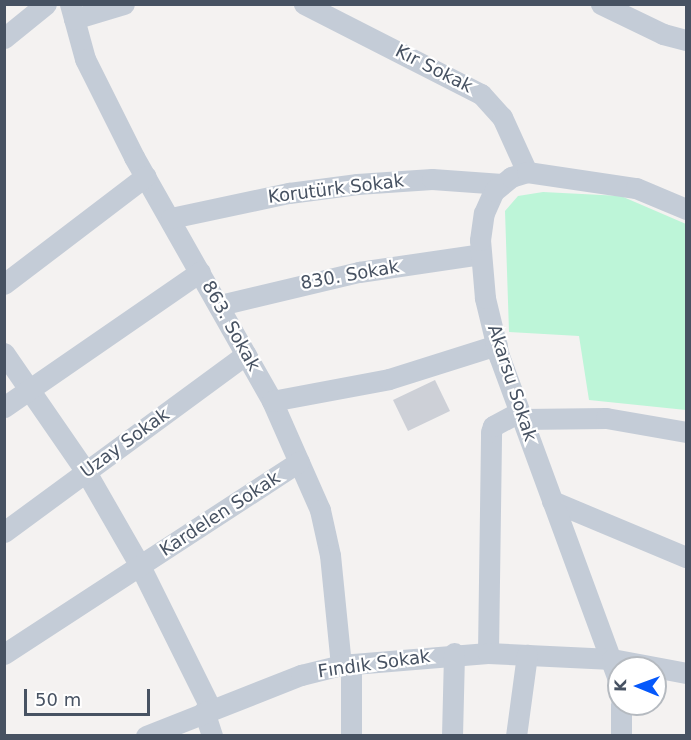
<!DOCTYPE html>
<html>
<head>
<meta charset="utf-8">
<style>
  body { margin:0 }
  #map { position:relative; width:691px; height:740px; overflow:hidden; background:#f4f2f1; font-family:"DejaVu Sans",sans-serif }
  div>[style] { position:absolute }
  .green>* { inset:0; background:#bdf5d8 }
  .building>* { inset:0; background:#cdd0d7 }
  .minor>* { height:21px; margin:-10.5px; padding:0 10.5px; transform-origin:10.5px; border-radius:10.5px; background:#c4ccd7 }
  span { translate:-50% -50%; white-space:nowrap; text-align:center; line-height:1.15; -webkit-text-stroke:4.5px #fff; paint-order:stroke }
  .street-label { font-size:18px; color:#475262 }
  .frame { position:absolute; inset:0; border:6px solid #475262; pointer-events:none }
  .north { position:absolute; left:607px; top:656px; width:60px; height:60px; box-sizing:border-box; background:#fff; border:2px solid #b5bac0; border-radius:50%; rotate:271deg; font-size:16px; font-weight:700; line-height:24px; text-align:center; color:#475262 }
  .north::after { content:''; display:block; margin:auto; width:21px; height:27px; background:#0558fb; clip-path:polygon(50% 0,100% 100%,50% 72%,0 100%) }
  .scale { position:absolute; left:24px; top:689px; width:126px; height:27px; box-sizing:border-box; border:3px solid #475262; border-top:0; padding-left:8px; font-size:18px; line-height:21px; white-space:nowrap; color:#475262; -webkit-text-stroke:4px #fff; paint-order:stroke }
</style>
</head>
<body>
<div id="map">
  <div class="green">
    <div style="clip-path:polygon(543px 192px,621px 196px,686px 224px,686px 410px,589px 400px,579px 336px,509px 332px,505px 211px,518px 196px)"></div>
  </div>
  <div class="building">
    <div style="clip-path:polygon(435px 380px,450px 411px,408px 431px,393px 400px)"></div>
  </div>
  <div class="minor">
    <div style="left:70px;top:4px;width:57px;rotate:74.7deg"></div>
    <div style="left:85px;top:59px;width:110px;rotate:63.4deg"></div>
    <div style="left:134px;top:157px;width:280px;rotate:60.5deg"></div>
    <div style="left:272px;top:401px;width:119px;rotate:66.2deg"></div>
    <div style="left:320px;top:510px;width:46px;rotate:77.5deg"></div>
    <div style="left:330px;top:555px;width:111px;rotate:84.3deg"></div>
    <div style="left:304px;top:4px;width:199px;rotate:27deg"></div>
    <div style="left:481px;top:94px;width:31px;rotate:48deg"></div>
    <div style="left:502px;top:117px;width:60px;rotate:65.6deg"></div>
    <div style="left:601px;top:4px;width:69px;rotate:25.8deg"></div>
    <div style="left:663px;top:34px;width:24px;rotate:15deg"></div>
    <div style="left:74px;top:19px;width:52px;rotate:-16.7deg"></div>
    <div style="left:4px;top:38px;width:54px;rotate:-39deg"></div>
    <div style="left:171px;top:218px;width:121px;rotate:-12deg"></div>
    <div style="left:289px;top:193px;width:69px;rotate:-7.5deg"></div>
    <div style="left:357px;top:184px;width:75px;rotate:-3.8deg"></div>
    <div style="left:432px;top:179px;width:70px;rotate:4.1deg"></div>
    <div style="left:4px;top:284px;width:178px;rotate:-37.3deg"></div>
    <div style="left:220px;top:305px;width:143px;rotate:-13.4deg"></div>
    <div style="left:359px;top:272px;width:123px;rotate:-8.4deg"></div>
    <div style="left:4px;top:353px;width:145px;rotate:55.4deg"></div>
    <div style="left:86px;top:472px;width:108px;rotate:60.1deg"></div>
    <div style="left:140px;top:566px;width:160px;rotate:63.6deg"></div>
    <div style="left:272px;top:401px;width:119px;rotate:-10.6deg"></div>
    <div style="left:389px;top:379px;width:113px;rotate:-17.5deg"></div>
    <div style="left:4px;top:407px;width:238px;rotate:-34.6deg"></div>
    <div style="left:523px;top:419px;width:83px;rotate:-0.7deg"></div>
    <div style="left:606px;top:418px;width:81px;rotate:9.9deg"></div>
    <div style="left:552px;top:501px;width:145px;rotate:22.7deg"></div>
    <div style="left:4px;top:532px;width:300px;rotate:-36.3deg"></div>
    <div style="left:488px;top:653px;width:221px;rotate:-89.2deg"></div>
    <div style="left:491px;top:432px;width:6px;rotate:-72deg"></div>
    <div style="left:493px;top:426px;width:30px;rotate:-28deg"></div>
    <div style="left:4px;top:654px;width:352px;rotate:-33.1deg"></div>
    <div style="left:351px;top:664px;width:72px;rotate:90deg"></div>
    <div style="left:619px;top:682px;width:347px;rotate:-110.2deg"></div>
    <div style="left:499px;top:356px;width:60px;rotate:-103.6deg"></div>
    <div style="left:485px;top:298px;width:58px;rotate:-94.9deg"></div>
    <div style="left:480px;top:240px;width:27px;rotate:-82deg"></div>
    <div style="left:484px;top:213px;width:24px;rotate:-66deg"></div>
    <div style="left:494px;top:191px;width:22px;rotate:-39deg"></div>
    <div style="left:511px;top:177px;width:17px;rotate:-17deg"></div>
    <div style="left:527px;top:172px;width:110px;rotate:8.4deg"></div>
    <div style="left:636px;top:188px;width:54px;rotate:22.8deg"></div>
    <div style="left:204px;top:711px;width:26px;rotate:72deg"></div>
    <div style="left:146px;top:736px;width:167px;rotate:-21.5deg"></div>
    <div style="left:301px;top:675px;width:41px;rotate:-14deg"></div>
    <div style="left:341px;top:665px;width:147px;rotate:-4.7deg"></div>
    <div style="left:488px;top:653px;width:124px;rotate:2.8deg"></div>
    <div style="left:612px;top:659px;width:75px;rotate:10.7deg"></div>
    <div style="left:452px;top:736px;width:83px;rotate:-88.6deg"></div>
    <div style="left:516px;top:736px;width:82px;rotate:-82.3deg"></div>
    <div style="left:621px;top:736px;width:32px;rotate:-90deg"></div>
  </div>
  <div class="street-label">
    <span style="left:434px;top:69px;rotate:27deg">Kır Sokak</span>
    <span style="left:336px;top:189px;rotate:-7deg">Korutürk Sokak</span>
    <span style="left:350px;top:275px;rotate:-10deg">830. Sokak</span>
    <span style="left:231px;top:326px;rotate:61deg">863. Sokak</span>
    <span style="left:512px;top:383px;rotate:72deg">Akarsu Sokak</span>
    <span style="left:125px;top:443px;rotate:-36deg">Uzay Sokak</span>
    <span style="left:220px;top:514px;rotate:-33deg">Kardelen Sokak</span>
    <span style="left:374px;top:664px;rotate:-8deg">Fındık Sokak</span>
  </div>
  <div class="frame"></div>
  <div class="north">K</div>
  <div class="scale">50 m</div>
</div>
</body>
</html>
